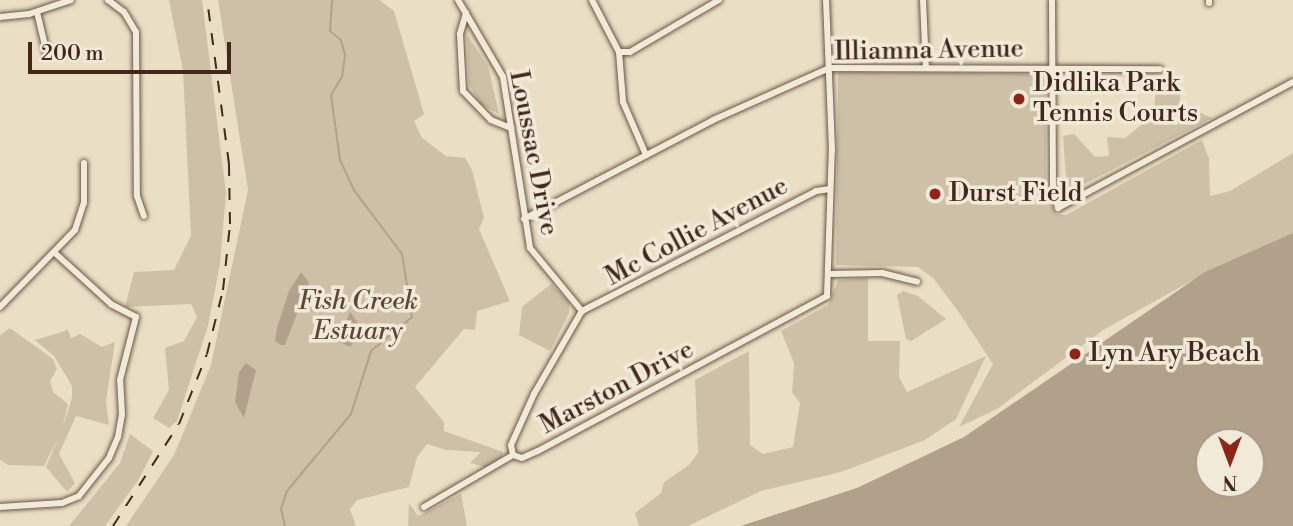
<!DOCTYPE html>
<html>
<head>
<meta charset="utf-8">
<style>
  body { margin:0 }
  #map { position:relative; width:1293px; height:526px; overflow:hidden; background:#eadfc4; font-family:"Libre Bodoni",serif }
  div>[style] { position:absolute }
  .green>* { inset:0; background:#cdc0a7 }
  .water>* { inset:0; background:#b1a18b }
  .stream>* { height:2px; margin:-1px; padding:0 1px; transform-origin:1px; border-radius:1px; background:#b1a18b }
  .roads { filter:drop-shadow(0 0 2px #6b5645) drop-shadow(0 0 2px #6b5645) }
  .minor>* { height:6px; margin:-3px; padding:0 3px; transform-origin:3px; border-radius:3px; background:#f1ead9 }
  .rail>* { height:2px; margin-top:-1px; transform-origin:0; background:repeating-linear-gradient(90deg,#41281b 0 12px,transparent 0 24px) }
  .dots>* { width:19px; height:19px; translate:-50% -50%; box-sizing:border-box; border:4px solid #f1ead9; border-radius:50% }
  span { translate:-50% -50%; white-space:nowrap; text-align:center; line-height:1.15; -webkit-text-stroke:7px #f1ead9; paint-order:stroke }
  .street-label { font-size:26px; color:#41281b }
  .poi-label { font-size:26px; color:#41281b }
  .left { translate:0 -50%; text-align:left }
  .park-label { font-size:26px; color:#5d4637; font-style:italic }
  .north { position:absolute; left:1195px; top:428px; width:70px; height:70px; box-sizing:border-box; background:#f1ead9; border:2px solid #ab9c8d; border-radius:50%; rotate:180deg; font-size:19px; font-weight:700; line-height:28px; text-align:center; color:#41281b }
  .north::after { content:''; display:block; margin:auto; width:24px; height:32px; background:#8f2418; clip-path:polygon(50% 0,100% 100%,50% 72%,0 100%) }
  .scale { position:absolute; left:28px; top:42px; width:203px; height:32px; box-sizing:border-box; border:4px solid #41281b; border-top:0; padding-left:9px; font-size:21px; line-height:24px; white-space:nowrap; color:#41281b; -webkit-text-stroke:5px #f1ead9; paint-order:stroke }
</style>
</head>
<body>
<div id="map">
  <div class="green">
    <div style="clip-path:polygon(169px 0,202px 0,226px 193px,220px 264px,208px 326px,177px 421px,169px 428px,153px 418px,169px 390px,165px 348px,184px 341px,197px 317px,191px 304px,125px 307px,134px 272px,174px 270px,191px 236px,183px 71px)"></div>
    <div style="clip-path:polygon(218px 0,379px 0,394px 11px,424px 114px,414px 121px,422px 138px,446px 156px,465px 158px,472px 170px,484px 218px,479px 229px,510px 301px,477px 311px,475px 330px,464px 329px,415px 387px,444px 422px,444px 431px,503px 452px,502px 457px,489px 468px,470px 463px,481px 452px,446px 450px,427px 444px,417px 457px,409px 487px,357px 500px,350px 509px,356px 526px,126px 526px,174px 455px,211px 365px,248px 190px)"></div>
    <div style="clip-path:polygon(467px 35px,488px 66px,499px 114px,481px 104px,469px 85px)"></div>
    <div style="clip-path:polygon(evenodd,838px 72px,1046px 74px,1046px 195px,1056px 214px,1066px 215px,1202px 140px,1209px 159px,1210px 196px,1230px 191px,1293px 153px,1293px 506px,1249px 526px,741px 526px,857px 488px,965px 439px,1195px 279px,1103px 330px,997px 409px,959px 427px,993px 364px,958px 311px,933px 278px,918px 267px,836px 265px,838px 72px,1209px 442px,1251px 442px,1251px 484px,1209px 484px,1209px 442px)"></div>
    <div style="clip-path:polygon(1156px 77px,1180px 78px,1180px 104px,1212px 118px,1067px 193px,1063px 136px,1074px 134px,1095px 157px,1109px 156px,1107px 137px,1125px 138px,1154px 115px)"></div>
    <div style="clip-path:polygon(868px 278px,868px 341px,900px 341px,899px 377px,907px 392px,986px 356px,956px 419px,925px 440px,841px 472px,761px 491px,688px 526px,639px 526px,635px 513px,661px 493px,664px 482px,689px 465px,698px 453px,695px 380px,749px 351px,750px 445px,763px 454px,793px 447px,800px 403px,792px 392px,794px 363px,781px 331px,828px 305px,838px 280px)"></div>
    <div style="clip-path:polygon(551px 284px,569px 302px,569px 313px,550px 351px,519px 335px,522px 307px)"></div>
    <div style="clip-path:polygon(903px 291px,918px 296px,946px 319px,911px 341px,906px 339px,897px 295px)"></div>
    <div style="clip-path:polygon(10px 328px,53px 359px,57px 369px,50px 381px,53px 392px,68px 404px,63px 426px,72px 398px,72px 386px,54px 356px,35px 340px,68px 330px,71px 338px,80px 334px,102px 347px,115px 342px,106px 401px,109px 425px,76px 416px,59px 454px,75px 483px,67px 492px,46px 467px,58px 438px,44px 466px,8px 465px,0 460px,0 335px)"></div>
    <div style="clip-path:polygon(130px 434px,153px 451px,139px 479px,105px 526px,69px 526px,120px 463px)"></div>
    <div style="clip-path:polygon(461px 494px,467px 526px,408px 526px,409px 503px,418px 516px)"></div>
  </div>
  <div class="water">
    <div style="clip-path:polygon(evenodd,1293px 233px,1293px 526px,741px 526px,857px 488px,964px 437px,1205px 272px,1293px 233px,1209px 442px,1251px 442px,1251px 484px,1209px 484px,1209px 442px)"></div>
    <div style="clip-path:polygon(301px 272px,309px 282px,285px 345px,281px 345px,275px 341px,277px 328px,289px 291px)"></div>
    <div style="clip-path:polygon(350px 312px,363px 330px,350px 347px,338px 341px)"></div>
    <div style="clip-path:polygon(246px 363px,256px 370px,244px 418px,235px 402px,239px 372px)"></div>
  </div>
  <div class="stream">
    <div style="left:285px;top:526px;width:17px;rotate:-103deg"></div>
    <div style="left:281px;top:509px;width:19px;rotate:-72deg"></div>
    <div style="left:287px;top:491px;width:100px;rotate:-50.3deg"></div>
    <div style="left:351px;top:414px;width:66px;rotate:-72.4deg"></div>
    <div style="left:371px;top:351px;width:53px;rotate:-39.7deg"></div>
    <div style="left:412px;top:317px;width:64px;rotate:-99deg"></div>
    <div style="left:402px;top:254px;width:80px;rotate:-126.9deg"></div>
    <div style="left:354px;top:190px;width:33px;rotate:-115deg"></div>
    <div style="left:340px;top:160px;width:66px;rotate:-97.9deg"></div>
    <div style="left:331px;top:95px;width:21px;rotate:-59deg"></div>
    <div style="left:342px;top:77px;width:22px;rotate:-82deg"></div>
    <div style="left:345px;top:55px;width:16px;rotate:-105deg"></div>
    <div style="left:341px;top:40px;width:14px;rotate:-141deg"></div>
    <div style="left:330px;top:31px;width:31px;rotate:-86deg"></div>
  </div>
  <div class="roads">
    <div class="minor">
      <div style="left:108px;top:0;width:20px;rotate:37deg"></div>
      <div style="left:124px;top:12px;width:23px;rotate:59deg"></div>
      <div style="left:136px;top:32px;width:164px;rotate:89.7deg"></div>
      <div style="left:137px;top:196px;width:21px;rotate:71deg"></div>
      <div style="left:458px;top:0;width:89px;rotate:59.7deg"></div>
      <div style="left:503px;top:77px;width:173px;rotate:81deg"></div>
      <div style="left:530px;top:248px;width:82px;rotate:50.5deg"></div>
      <div style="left:592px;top:0;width:59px;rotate:62.6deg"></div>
      <div style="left:619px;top:52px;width:50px;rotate:85.4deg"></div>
      <div style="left:623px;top:102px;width:58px;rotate:66.5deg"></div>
      <div style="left:923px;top:0;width:68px;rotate:87.5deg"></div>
      <div style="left:1052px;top:0;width:190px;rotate:89.7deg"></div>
      <div style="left:1053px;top:190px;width:19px;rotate:74deg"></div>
      <div style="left:1058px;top:208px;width:267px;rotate:-28.2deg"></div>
      <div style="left:1209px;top:3px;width:3px;rotate:-90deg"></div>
      <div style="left:37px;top:12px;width:43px;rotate:76.6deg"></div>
      <div style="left:466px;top:13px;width:22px;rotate:106deg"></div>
      <div style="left:460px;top:34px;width:57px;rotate:87deg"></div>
      <div style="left:463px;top:91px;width:40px;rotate:46deg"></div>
      <div style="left:491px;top:120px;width:22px;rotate:22deg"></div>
      <div style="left:0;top:17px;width:29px;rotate:-6deg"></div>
      <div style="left:29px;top:14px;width:44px;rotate:-18.4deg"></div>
      <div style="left:619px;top:52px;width:11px"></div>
      <div style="left:630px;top:52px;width:103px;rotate:-30.3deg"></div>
      <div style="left:524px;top:219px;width:213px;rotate:-27.6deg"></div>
      <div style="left:713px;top:120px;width:127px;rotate:-24.1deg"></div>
      <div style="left:829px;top:68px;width:331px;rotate:0.2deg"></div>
      <div style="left:830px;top:274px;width:52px;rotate:-1.1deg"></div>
      <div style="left:882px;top:273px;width:36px;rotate:14deg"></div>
      <div style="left:0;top:307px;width:107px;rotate:-45.8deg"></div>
      <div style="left:75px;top:230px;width:28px;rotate:-72deg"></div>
      <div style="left:84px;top:203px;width:40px;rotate:-90deg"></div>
      <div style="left:513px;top:455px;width:10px;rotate:-101deg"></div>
      <div style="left:511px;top:445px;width:56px;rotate:-65.7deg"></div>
      <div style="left:534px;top:394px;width:96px;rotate:-60deg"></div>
      <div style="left:582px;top:311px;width:263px;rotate:-27.1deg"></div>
      <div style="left:816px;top:191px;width:14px;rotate:-8deg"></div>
      <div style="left:0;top:507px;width:62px;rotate:-3.7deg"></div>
      <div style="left:62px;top:503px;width:18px;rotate:-22deg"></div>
      <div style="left:79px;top:496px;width:48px;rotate:-51.7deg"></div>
      <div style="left:109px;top:458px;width:23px;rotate:-67deg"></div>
      <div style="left:118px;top:437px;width:22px;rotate:-80deg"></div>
      <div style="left:122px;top:415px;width:35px;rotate:-93deg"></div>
      <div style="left:120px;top:380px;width:65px;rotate:-75.7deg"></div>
      <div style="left:136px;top:317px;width:28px;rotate:-153deg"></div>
      <div style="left:111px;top:304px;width:76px;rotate:-137.7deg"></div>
      <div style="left:424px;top:507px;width:103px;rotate:-30.3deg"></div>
      <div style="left:513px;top:455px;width:9px;rotate:18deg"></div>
      <div style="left:522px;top:458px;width:17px;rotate:-24deg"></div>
      <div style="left:538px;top:451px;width:328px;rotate:-28.2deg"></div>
      <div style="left:827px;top:296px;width:147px;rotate:-88.1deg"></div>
      <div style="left:832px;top:149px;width:149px;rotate:-92.3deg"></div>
    </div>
  </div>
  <div class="rail">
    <div style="left:113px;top:526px;width:121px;rotate:-57.1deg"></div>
    <div style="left:179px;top:424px;width:75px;rotate:-68.2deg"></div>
    <div style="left:207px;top:354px;width:66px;rotate:-76deg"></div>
    <div style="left:223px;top:290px;width:66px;rotate:-83.9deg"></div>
    <div style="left:230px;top:224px;width:60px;rotate:-91deg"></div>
    <div style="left:229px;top:164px;width:165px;rotate:-97.6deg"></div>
  </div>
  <div class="dots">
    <div style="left:1019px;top:99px;background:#8f2418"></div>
    <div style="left:935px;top:194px;background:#8f2418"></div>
    <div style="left:1075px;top:354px;background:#8f2418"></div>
  </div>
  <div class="street-label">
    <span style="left:929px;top:51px;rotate:-1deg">Illiamna Avenue</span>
    <span style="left:533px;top:153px;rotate:79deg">Loussac Drive</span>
    <span style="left:697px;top:232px;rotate:-28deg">Mc Collie Avenue</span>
    <span style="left:617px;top:388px;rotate:-28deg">Marston Drive</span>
  </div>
  <div class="poi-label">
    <span class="left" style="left:1033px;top:99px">Didlika Park<br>Tennis Courts</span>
    <span class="left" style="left:949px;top:194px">Durst Field</span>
    <span class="left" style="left:1089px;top:354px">Lyn Ary Beach</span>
  </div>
  <div class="park-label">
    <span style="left:358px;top:317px">Fish Creek<br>Estuary</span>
  </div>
  <div class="north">N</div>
  <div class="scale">200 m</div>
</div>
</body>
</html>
